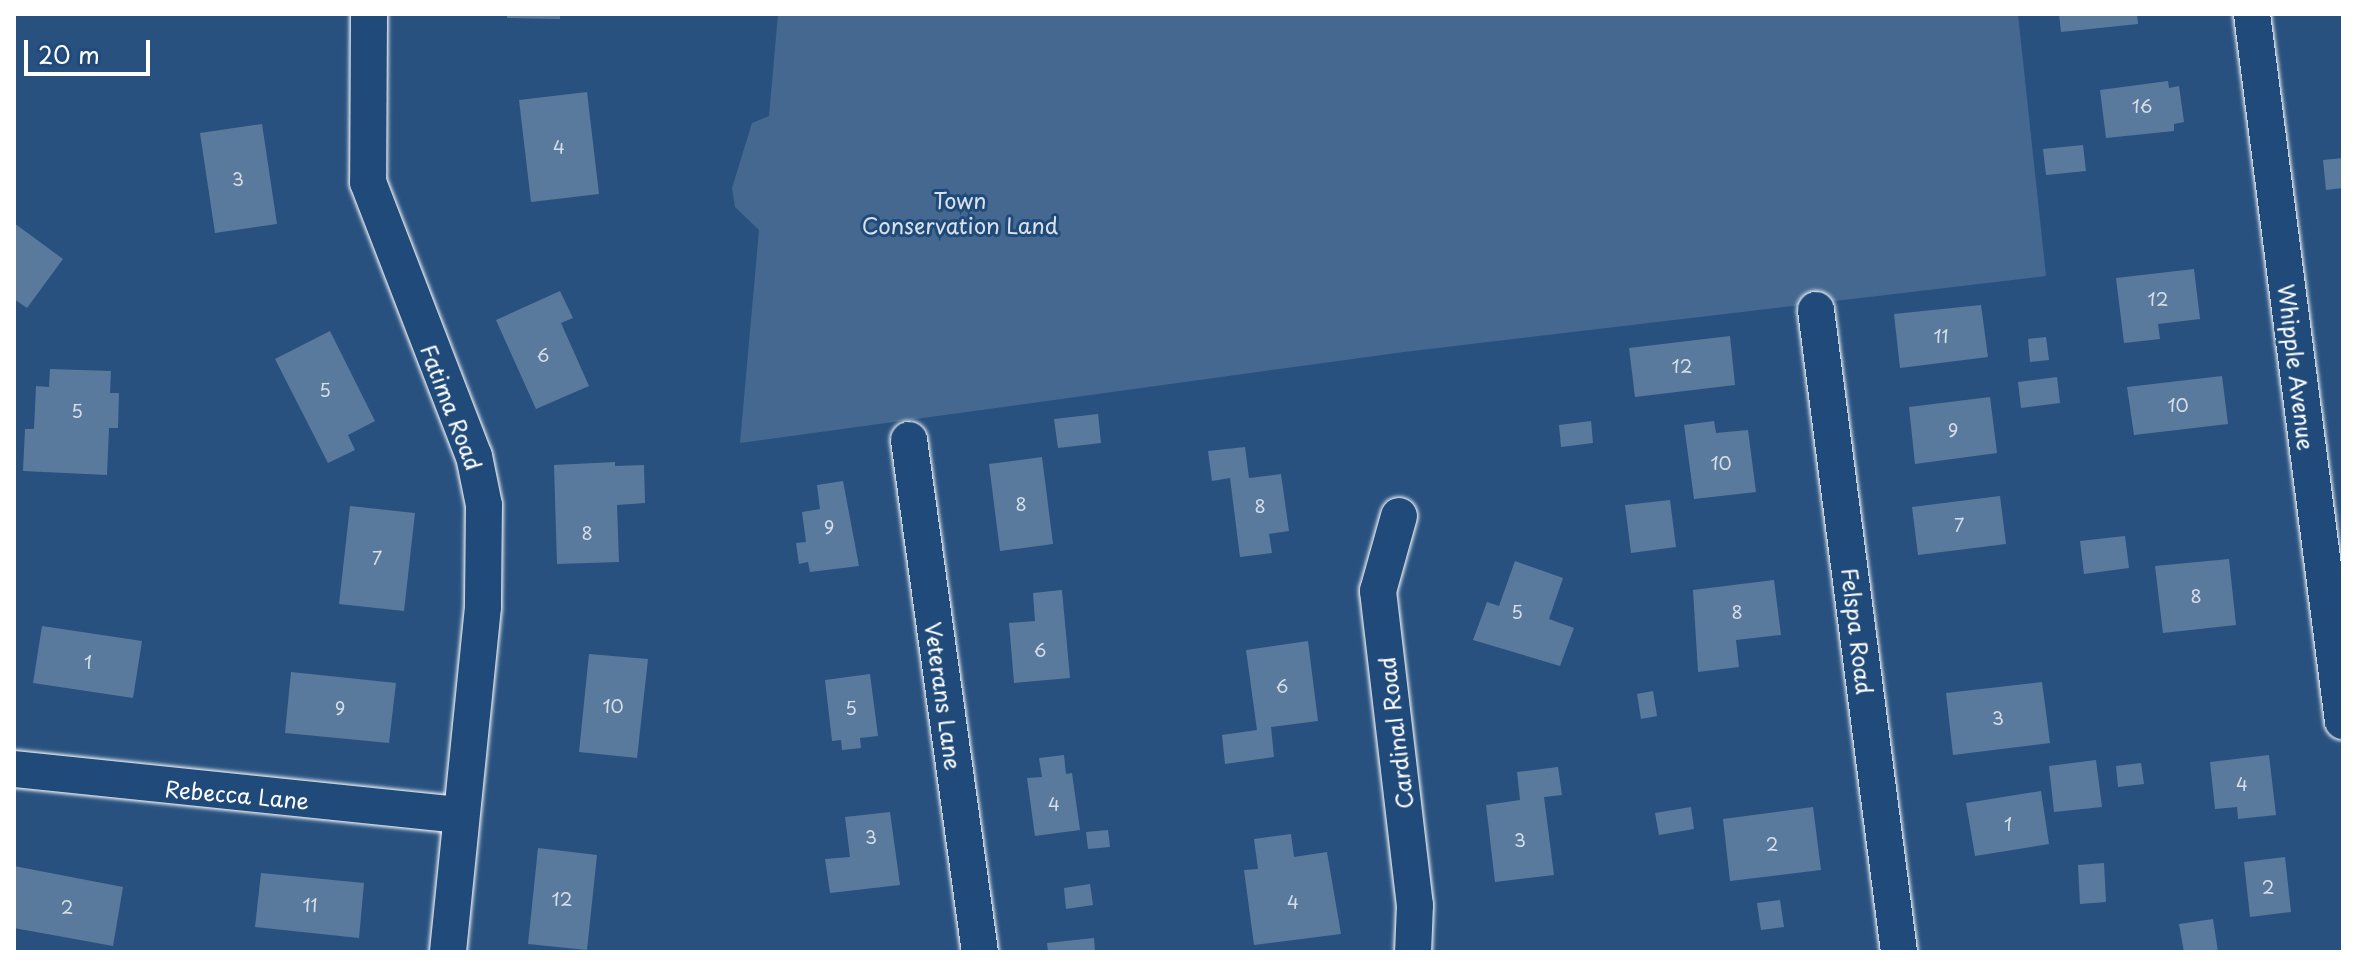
<!DOCTYPE html>
<html>
<head>
<meta charset="utf-8">
<style>
  body { margin:0 }
  #map { position:relative; width:2357px; height:966px; overflow:hidden; background:#28517f; font-family:"Playpen Sans",sans-serif }
  div>[style] { position:absolute }
  .green>* { inset:0; background:#446890 }
  .building>* { inset:0; background:#5a7a9d }
  .roads { filter:drop-shadow(0 0 2px #fff) drop-shadow(0 0 2px #fff) }
  .street>* { height:36px; margin:-18px; padding:0 18px; transform-origin:18px; border-radius:18px; background:#1f4a7a }
  span { translate:-50% -50%; white-space:nowrap; text-align:center; line-height:1.15; -webkit-text-stroke:6px #1f4a7a; paint-order:stroke }
  .number-label { font-size:18px; color:#d6dee6 }
  .number-label span { -webkit-text-stroke-width:0 }
  .park-label { font-size:22px; color:#dae1e9 }
  .street-label { font-size:22px; color:#fff }
  .frame { position:absolute; inset:0; border:16px solid #fff; pointer-events:none }
  .scale { position:absolute; left:24px; top:40px; width:126px; height:36px; box-sizing:border-box; border:4px solid #fff; border-top:0; padding-left:10px; font-size:24px; line-height:28px; white-space:nowrap; color:#fff; -webkit-text-stroke:6px #1f4a7a; paint-order:stroke }
</style>
</head>
<body>
<div id="map">
  <div class="green">
    <div style="clip-path:polygon(778px 14px,2018px 14px,2046px 276px,1404px 352px,740px 443px,759px 230px,735px 207px,732px 188px,752px 123px,769px 116px)"></div>
  </div>
  <div class="building">
    <div style="clip-path:polygon(507px 14px,560px 14px,560px 19px,507px 18px)"></div>
    <div style="clip-path:polygon(2059px 14px,2137px 14px,2138px 24px,2061px 32px)"></div>
    <div style="clip-path:polygon(2168px 81px,2169px 88px,2179px 86px,2184px 122px,2174px 124px,2174px 131px,2106px 138px,2100px 90px)"></div>
    <div style="clip-path:polygon(587px 92px,599px 194px,531px 202px,519px 100px)"></div>
    <div style="clip-path:polygon(262px 124px,277px 224px,215px 233px,200px 133px)"></div>
    <div style="clip-path:polygon(2083px 145px,2086px 171px,2046px 175px,2043px 149px)"></div>
    <div style="clip-path:polygon(2343px 158px,2343px 188px,2326px 190px,2323px 160px)"></div>
    <div style="clip-path:polygon(14px 223px,63px 259px,27px 308px,14px 299px)"></div>
    <div style="clip-path:polygon(2194px 269px,2200px 319px,2158px 324px,2160px 339px,2124px 343px,2116px 278px)"></div>
    <div style="clip-path:polygon(560px 291px,573px 318px,561px 323px,589px 386px,536px 409px,496px 320px)"></div>
    <div style="clip-path:polygon(1981px 305px,1988px 357px,1900px 368px,1894px 314px)"></div>
    <div style="clip-path:polygon(330px 331px,375px 421px,348px 435px,355px 450px,328px 463px,275px 359px)"></div>
    <div style="clip-path:polygon(1730px 336px,1735px 385px,1635px 397px,1629px 348px)"></div>
    <div style="clip-path:polygon(2046px 337px,2049px 360px,2030px 362px,2028px 339px)"></div>
    <div style="clip-path:polygon(50px 369px,111px 371px,110px 393px,119px 393px,118px 428px,109px 428px,107px 475px,23px 471px,25px 429px,34px 429px,36px 386px,49px 387px)"></div>
    <div style="clip-path:polygon(2222px 376px,2228px 424px,2134px 435px,2127px 387px)"></div>
    <div style="clip-path:polygon(2057px 377px,2060px 403px,2021px 408px,2018px 382px)"></div>
    <div style="clip-path:polygon(1990px 397px,1997px 453px,1915px 464px,1909px 407px)"></div>
    <div style="clip-path:polygon(1098px 414px,1101px 443px,1058px 448px,1054px 419px)"></div>
    <div style="clip-path:polygon(1591px 421px,1593px 443px,1561px 447px,1559px 425px)"></div>
    <div style="clip-path:polygon(1714px 421px,1716px 433px,1748px 430px,1756px 492px,1694px 499px,1684px 425px)"></div>
    <div style="clip-path:polygon(1245px 447px,1249px 478px,1281px 474px,1289px 531px,1269px 534px,1272px 553px,1240px 557px,1230px 478px,1212px 481px,1208px 451px)"></div>
    <div style="clip-path:polygon(1042px 457px,1053px 544px,1000px 551px,989px 464px)"></div>
    <div style="clip-path:polygon(615px 462px,615px 466px,644px 465px,645px 503px,617px 505px,619px 562px,557px 564px,554px 465px)"></div>
    <div style="clip-path:polygon(843px 481px,859px 566px,810px 572px,808px 562px,799px 564px,796px 543px,806px 542px,802px 512px,820px 509px,817px 485px)"></div>
    <div style="clip-path:polygon(2000px 496px,2006px 544px,1918px 555px,1912px 507px)"></div>
    <div style="clip-path:polygon(1670px 500px,1676px 547px,1631px 553px,1625px 505px)"></div>
    <div style="clip-path:polygon(350px 506px,415px 513px,404px 611px,339px 604px)"></div>
    <div style="clip-path:polygon(2125px 536px,2129px 568px,2084px 574px,2080px 541px)"></div>
    <div style="clip-path:polygon(2229px 559px,2236px 625px,2163px 633px,2155px 566px)"></div>
    <div style="clip-path:polygon(1515px 561px,1563px 578px,1549px 619px,1574px 628px,1560px 666px,1473px 640px,1487px 602px,1499px 606px)"></div>
    <div style="clip-path:polygon(1774px 580px,1781px 635px,1736px 640px,1739px 667px,1698px 672px,1693px 590px)"></div>
    <div style="clip-path:polygon(1062px 590px,1070px 678px,1014px 683px,1009px 623px,1035px 621px,1033px 593px)"></div>
    <div style="clip-path:polygon(42px 626px,142px 641px,133px 698px,33px 683px)"></div>
    <div style="clip-path:polygon(1308px 641px,1318px 721px,1271px 727px,1274px 757px,1225px 764px,1222px 735px,1257px 730px,1246px 650px)"></div>
    <div style="clip-path:polygon(589px 654px,648px 659px,637px 758px,579px 752px)"></div>
    <div style="clip-path:polygon(291px 672px,396px 683px,389px 743px,285px 733px)"></div>
    <div style="clip-path:polygon(870px 674px,878px 736px,860px 738px,861px 748px,842px 750px,841px 740px,832px 741px,825px 680px)"></div>
    <div style="clip-path:polygon(2042px 682px,2050px 743px,1953px 755px,1946px 693px)"></div>
    <div style="clip-path:polygon(1653px 691px,1657px 716px,1641px 719px,1637px 694px)"></div>
    <div style="clip-path:polygon(1064px 755px,1066px 774px,1072px 773px,1080px 830px,1035px 836px,1027px 778px,1042px 777px,1039px 758px)"></div>
    <div style="clip-path:polygon(2269px 755px,2276px 815px,2238px 819px,2237px 807px,2215px 809px,2210px 762px)"></div>
    <div style="clip-path:polygon(2096px 760px,2102px 807px,2054px 812px,2049px 766px)"></div>
    <div style="clip-path:polygon(2141px 763px,2144px 784px,2118px 787px,2116px 766px)"></div>
    <div style="clip-path:polygon(1558px 767px,1562px 795px,1544px 797px,1554px 875px,1495px 882px,1486px 805px,1520px 800px,1517px 772px)"></div>
    <div style="clip-path:polygon(2041px 791px,2049px 844px,1975px 856px,1966px 803px)"></div>
    <div style="clip-path:polygon(1691px 807px,1694px 829px,1659px 835px,1655px 813px)"></div>
    <div style="clip-path:polygon(1813px 807px,1821px 870px,1730px 881px,1723px 819px)"></div>
    <div style="clip-path:polygon(890px 812px,900px 885px,830px 893px,825px 859px,850px 857px,845px 817px)"></div>
    <div style="clip-path:polygon(1108px 830px,1110px 847px,1088px 849px,1086px 832px)"></div>
    <div style="clip-path:polygon(1291px 834px,1294px 857px,1327px 852px,1341px 934px,1254px 945px,1244px 870px,1258px 869px,1254px 839px)"></div>
    <div style="clip-path:polygon(538px 848px,597px 855px,587px 950px,528px 944px)"></div>
    <div style="clip-path:polygon(2285px 857px,2291px 912px,2250px 917px,2244px 862px)"></div>
    <div style="clip-path:polygon(2104px 863px,2106px 902px,2080px 904px,2078px 865px)"></div>
    <div style="clip-path:polygon(14px 866px,123px 887px,113px 946px,14px 928px)"></div>
    <div style="clip-path:polygon(261px 873px,364px 883px,359px 938px,255px 927px)"></div>
    <div style="clip-path:polygon(1090px 884px,1093px 905px,1066px 909px,1064px 888px)"></div>
    <div style="clip-path:polygon(1780px 900px,1784px 927px,1761px 930px,1757px 903px)"></div>
    <div style="clip-path:polygon(2213px 919px,2218px 952px,2184px 952px,2179px 924px)"></div>
    <div style="clip-path:polygon(1094px 938px,1095px 952px,1048px 952px,1047px 943px)"></div>
  </div>
  <div class="roads">
    <div class="street">
      <div style="left:369px;top:14px;width:168px;rotate:90.3deg"></div>
      <div style="left:368px;top:182px;width:294px;rotate:68.9deg"></div>
      <div style="left:474px;top:456px;width:50px;rotate:78.5deg"></div>
      <div style="left:484px;top:505px;width:102px;rotate:90.6deg"></div>
      <div style="left:483px;top:607px;width:347px;rotate:95.8deg"></div>
      <div style="left:2252px;top:14px;width:713px;rotate:82.67deg"></div>
      <div style="left:1816px;top:310px;width:647px;rotate:82.63deg"></div>
      <div style="left:909px;top:440px;width:517px;rotate:82.11deg"></div>
      <div style="left:1399px;top:516px;width:78px;rotate:105.6deg"></div>
      <div style="left:1378px;top:591px;width:316px;rotate:83.3deg"></div>
      <div style="left:1415px;top:905px;width:47px;rotate:92.4deg"></div>
      <div style="left:14px;top:769px;width:448px;rotate:5.9deg"></div>
    </div>
  </div>
  <div class="number-label">
    <span style="left:2142px;top:106px">16</span>
    <span style="left:559px;top:147px">4</span>
    <span style="left:238px;top:179px">3</span>
    <span style="left:2158px;top:299px">12</span>
    <span style="left:1941px;top:336px">11</span>
    <span style="left:543px;top:355px">6</span>
    <span style="left:1682px;top:366px">12</span>
    <span style="left:325px;top:390px">5</span>
    <span style="left:2178px;top:405px">10</span>
    <span style="left:77px;top:411px">5</span>
    <span style="left:1953px;top:430px">9</span>
    <span style="left:1721px;top:463px">10</span>
    <span style="left:1021px;top:504px">8</span>
    <span style="left:1260px;top:506px">8</span>
    <span style="left:1959px;top:525px">7</span>
    <span style="left:829px;top:527px">9</span>
    <span style="left:587px;top:533px">8</span>
    <span style="left:377px;top:558px">7</span>
    <span style="left:2196px;top:596px">8</span>
    <span style="left:1517px;top:612px">5</span>
    <span style="left:1737px;top:612px">8</span>
    <span style="left:1040px;top:650px">6</span>
    <span style="left:88px;top:662px">1</span>
    <span style="left:1282px;top:686px">6</span>
    <span style="left:613px;top:706px">10</span>
    <span style="left:340px;top:708px">9</span>
    <span style="left:851px;top:708px">5</span>
    <span style="left:1998px;top:718px">3</span>
    <span style="left:2242px;top:784px">4</span>
    <span style="left:1054px;top:804px">4</span>
    <span style="left:2008px;top:824px">1</span>
    <span style="left:871px;top:837px">3</span>
    <span style="left:1520px;top:840px">3</span>
    <span style="left:1772px;top:844px">2</span>
    <span style="left:2268px;top:887px">2</span>
    <span style="left:562px;top:899px">12</span>
    <span style="left:1293px;top:902px">4</span>
    <span style="left:310px;top:905px">11</span>
    <span style="left:67px;top:907px">2</span>
  </div>
  <div class="park-label">
    <span style="left:960px;top:212px">Town<br>Conservation Land</span>
  </div>
  <div class="street-label">
    <span style="left:2297px;top:367px;rotate:83deg">Whipple Avenue</span>
    <span style="left:452px;top:407px;rotate:69deg">Fatima Road</span>
    <span style="left:1858px;top:631px;rotate:83deg">Felspa Road</span>
    <span style="left:944px;top:696px;rotate:82deg">Veterans Lane</span>
    <span style="left:1395px;top:733px;rotate:-97deg">Cardinal Road</span>
    <span style="left:237px;top:794px;rotate:5deg">Rebecca Lane</span>
  </div>
  <div class="frame"></div>
  <div class="scale">20 m</div>
</div>
</body>
</html>
